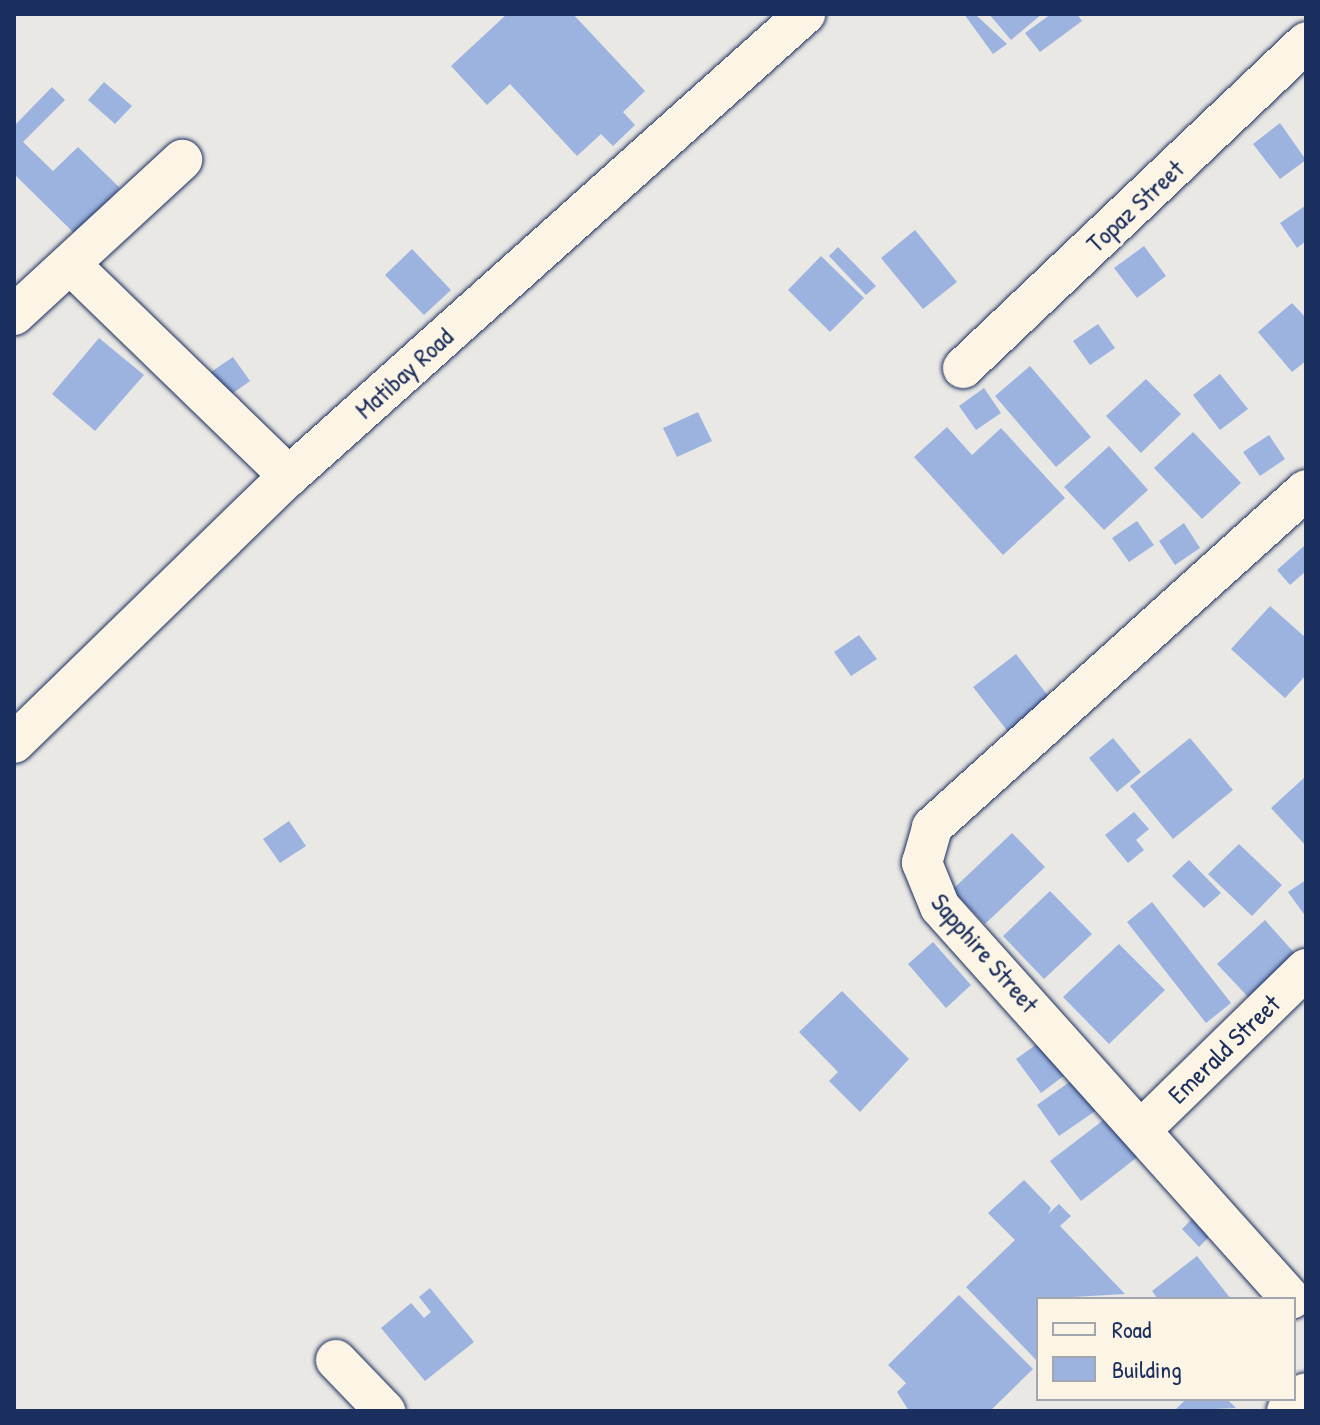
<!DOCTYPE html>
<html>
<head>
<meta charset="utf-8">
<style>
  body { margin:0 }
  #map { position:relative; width:1320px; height:1425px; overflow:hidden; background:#e9e8e4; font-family:"Patrick Hand",sans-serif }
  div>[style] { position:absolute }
  .building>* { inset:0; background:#9cb3e0 }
  .roads { filter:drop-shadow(0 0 2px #1b2f5e) drop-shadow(0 0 2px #1b2f5e) }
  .minor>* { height:40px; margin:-20px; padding:0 20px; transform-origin:20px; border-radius:20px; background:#fcf5e5 }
  .tertiary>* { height:44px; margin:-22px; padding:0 22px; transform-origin:22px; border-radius:22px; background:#fcf5e5 }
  span { translate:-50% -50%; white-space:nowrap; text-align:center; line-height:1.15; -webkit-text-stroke:6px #fcf5e5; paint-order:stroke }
  .street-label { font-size:26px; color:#1b2f5e }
  .frame { position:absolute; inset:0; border:16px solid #1b2f5e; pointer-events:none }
  .legend { position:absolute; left:1036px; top:1297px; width:260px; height:104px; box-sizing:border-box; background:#fcf5e5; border:2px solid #a2a6af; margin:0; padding:10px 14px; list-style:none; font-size:24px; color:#1b2f5e }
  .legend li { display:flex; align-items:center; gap:16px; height:40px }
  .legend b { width:40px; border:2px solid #a2a6af }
</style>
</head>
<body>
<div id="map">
  <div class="building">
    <div style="clip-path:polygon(507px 14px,573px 14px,645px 91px,623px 112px,635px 125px,613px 146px,601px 134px,577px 156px,510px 84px,487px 105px,451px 66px)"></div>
    <div style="clip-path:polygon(964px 14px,975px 14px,1007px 44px,993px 54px)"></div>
    <div style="clip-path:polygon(989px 14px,1042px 14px,1011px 40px)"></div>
    <div style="clip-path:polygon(1051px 14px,1077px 14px,1082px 21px,1040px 52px,1025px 33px)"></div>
    <div style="clip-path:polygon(104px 82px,132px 106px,115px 124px,88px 100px)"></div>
    <div style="clip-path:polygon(52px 87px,65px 100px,23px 142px,53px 171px,78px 147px,120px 188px,75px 234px,14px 174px,14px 126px)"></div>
    <div style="clip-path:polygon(1280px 123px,1306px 160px,1280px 179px,1253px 144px)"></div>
    <div style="clip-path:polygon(1305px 206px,1306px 241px,1297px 248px,1280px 223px)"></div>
    <div style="clip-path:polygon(915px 230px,957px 282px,923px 309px,881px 258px)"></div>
    <div style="clip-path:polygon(1144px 246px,1166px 276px,1137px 298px,1114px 268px)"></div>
    <div style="clip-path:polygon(838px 247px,876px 286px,866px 295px,829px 256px)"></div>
    <div style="clip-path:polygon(412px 249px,451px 290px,424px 315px,385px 275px)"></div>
    <div style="clip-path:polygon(821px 256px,864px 298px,830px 332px,788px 290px)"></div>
    <div style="clip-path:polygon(1292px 303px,1306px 318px,1306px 361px,1292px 372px,1258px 332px)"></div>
    <div style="clip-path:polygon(1098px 324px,1115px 348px,1090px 365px,1073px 341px)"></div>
    <div style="clip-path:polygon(99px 338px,144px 375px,95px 431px,52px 394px)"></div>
    <div style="clip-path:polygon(233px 357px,250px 381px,225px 399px,208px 374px)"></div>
    <div style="clip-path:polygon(1030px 366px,1091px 437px,1056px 467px,995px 396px)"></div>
    <div style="clip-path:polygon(1220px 374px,1248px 409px,1220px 430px,1193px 395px)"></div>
    <div style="clip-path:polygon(1146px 379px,1181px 414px,1141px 453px,1106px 416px)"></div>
    <div style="clip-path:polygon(984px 388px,1001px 413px,976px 430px,959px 406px)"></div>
    <div style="clip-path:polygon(698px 412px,712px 441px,677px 457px,663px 428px)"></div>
    <div style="clip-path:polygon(947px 427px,972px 455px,1001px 428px,1065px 498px,1003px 555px,914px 457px)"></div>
    <div style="clip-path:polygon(1193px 432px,1241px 483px,1202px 519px,1154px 468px)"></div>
    <div style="clip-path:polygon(1269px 435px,1285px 459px,1260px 476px,1243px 452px)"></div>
    <div style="clip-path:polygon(1109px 446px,1148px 490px,1104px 530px,1064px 487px)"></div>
    <div style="clip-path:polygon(1137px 521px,1154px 545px,1129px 562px,1112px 538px)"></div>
    <div style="clip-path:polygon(1184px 523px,1200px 548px,1175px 565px,1159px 541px)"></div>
    <div style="clip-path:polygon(1304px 546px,1306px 571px,1290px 585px,1277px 570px)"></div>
    <div style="clip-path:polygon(1270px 606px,1306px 638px,1306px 675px,1285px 698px,1231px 649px)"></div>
    <div style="clip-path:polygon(859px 635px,877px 659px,851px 676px,834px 652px)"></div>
    <div style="clip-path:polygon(1016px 654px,1052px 701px,1009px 733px,973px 687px)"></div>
    <div style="clip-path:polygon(1113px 738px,1141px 772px,1117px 792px,1089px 758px)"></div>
    <div style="clip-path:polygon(1190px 738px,1233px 790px,1173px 839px,1130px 786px)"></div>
    <div style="clip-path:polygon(1306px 776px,1306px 846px,1271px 808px)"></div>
    <div style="clip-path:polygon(1134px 812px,1149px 829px,1136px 840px,1144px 850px,1128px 863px,1105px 835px)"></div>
    <div style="clip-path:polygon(289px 821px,306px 846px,280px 863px,263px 839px)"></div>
    <div style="clip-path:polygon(1012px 833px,1045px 867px,985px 924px,952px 890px)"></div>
    <div style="clip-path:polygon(1239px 844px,1282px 885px,1252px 916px,1208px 874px)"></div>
    <div style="clip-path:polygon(1189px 860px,1221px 893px,1204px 908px,1172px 876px)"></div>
    <div style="clip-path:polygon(1306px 880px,1306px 917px,1288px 892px)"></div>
    <div style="clip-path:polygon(1050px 891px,1092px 934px,1044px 979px,1003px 936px)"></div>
    <div style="clip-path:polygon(1152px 902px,1231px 1003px,1206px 1023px,1127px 922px)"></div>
    <div style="clip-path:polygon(1265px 920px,1297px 956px,1250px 999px,1217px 964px)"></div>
    <div style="clip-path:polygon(933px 942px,971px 985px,946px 1008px,908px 964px)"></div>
    <div style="clip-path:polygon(1119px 944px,1165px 990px,1109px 1044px,1063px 997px)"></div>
    <div style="clip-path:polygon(842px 991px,909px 1059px,860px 1112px,829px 1081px,838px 1072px,799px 1032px)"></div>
    <div style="clip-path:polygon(1044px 1039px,1069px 1072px,1041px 1093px,1016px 1059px)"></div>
    <div style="clip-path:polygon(1078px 1076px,1101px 1107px,1059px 1136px,1037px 1105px)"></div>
    <div style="clip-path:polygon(1110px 1115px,1140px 1155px,1081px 1201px,1050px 1161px)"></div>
    <div style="clip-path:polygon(1024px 1180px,1051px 1208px,1048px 1214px,1059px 1204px,1071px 1216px,1060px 1226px,1125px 1294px,1038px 1299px,1038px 1362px,966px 1287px,1015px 1240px,988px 1213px)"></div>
    <div style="clip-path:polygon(1199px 1212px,1217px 1229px,1199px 1247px,1182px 1229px)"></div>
    <div style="clip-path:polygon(1197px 1256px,1231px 1299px,1158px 1299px,1152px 1291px)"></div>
    <div style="clip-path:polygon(430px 1288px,474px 1342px,425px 1381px,381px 1328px,411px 1303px,424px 1318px,431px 1312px,419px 1297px)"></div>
    <div style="clip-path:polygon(959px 1295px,1033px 1369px,990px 1411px,909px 1411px,897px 1392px,906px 1383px,888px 1365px)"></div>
    <div style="clip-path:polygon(1186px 1399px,1227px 1399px,1236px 1408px,1174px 1411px)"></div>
  </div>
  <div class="roads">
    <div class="minor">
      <div style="left:70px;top:264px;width:305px;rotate:44.1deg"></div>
      <div style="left:14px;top:315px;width:229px;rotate:-42.7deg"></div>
      <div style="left:963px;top:368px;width:473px;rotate:-43.5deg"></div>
      <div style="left:14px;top:743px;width:383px;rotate:-44.2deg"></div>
      <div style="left:289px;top:476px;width:693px;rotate:-41.84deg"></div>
      <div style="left:1142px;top:1129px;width:229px;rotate:-44.3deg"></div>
      <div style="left:1291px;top:1299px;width:526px;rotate:-131.84deg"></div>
      <div style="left:940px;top:907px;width:48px;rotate:-112.2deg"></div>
      <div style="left:922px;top:863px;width:37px;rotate:-74deg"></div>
      <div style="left:932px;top:827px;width:503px;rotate:-42.02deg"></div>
      <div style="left:336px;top:1360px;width:71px;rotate:46.1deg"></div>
    </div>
    <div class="tertiary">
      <div style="left:1289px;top:1411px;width:23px;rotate:-43deg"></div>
    </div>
  </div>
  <div class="street-label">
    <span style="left:1135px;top:206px;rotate:-43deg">Topaz Street</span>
    <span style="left:404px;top:373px;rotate:-42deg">Matibay Road</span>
    <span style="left:985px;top:953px;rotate:49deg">Sapphire Street</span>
    <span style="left:1224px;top:1049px;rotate:-44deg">Emerald Street</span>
  </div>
  <div class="frame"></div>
  <ul class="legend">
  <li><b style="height:10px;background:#fcf5e5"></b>Road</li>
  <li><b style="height:22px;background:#9cb3e0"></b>Building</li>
  </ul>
</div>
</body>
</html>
